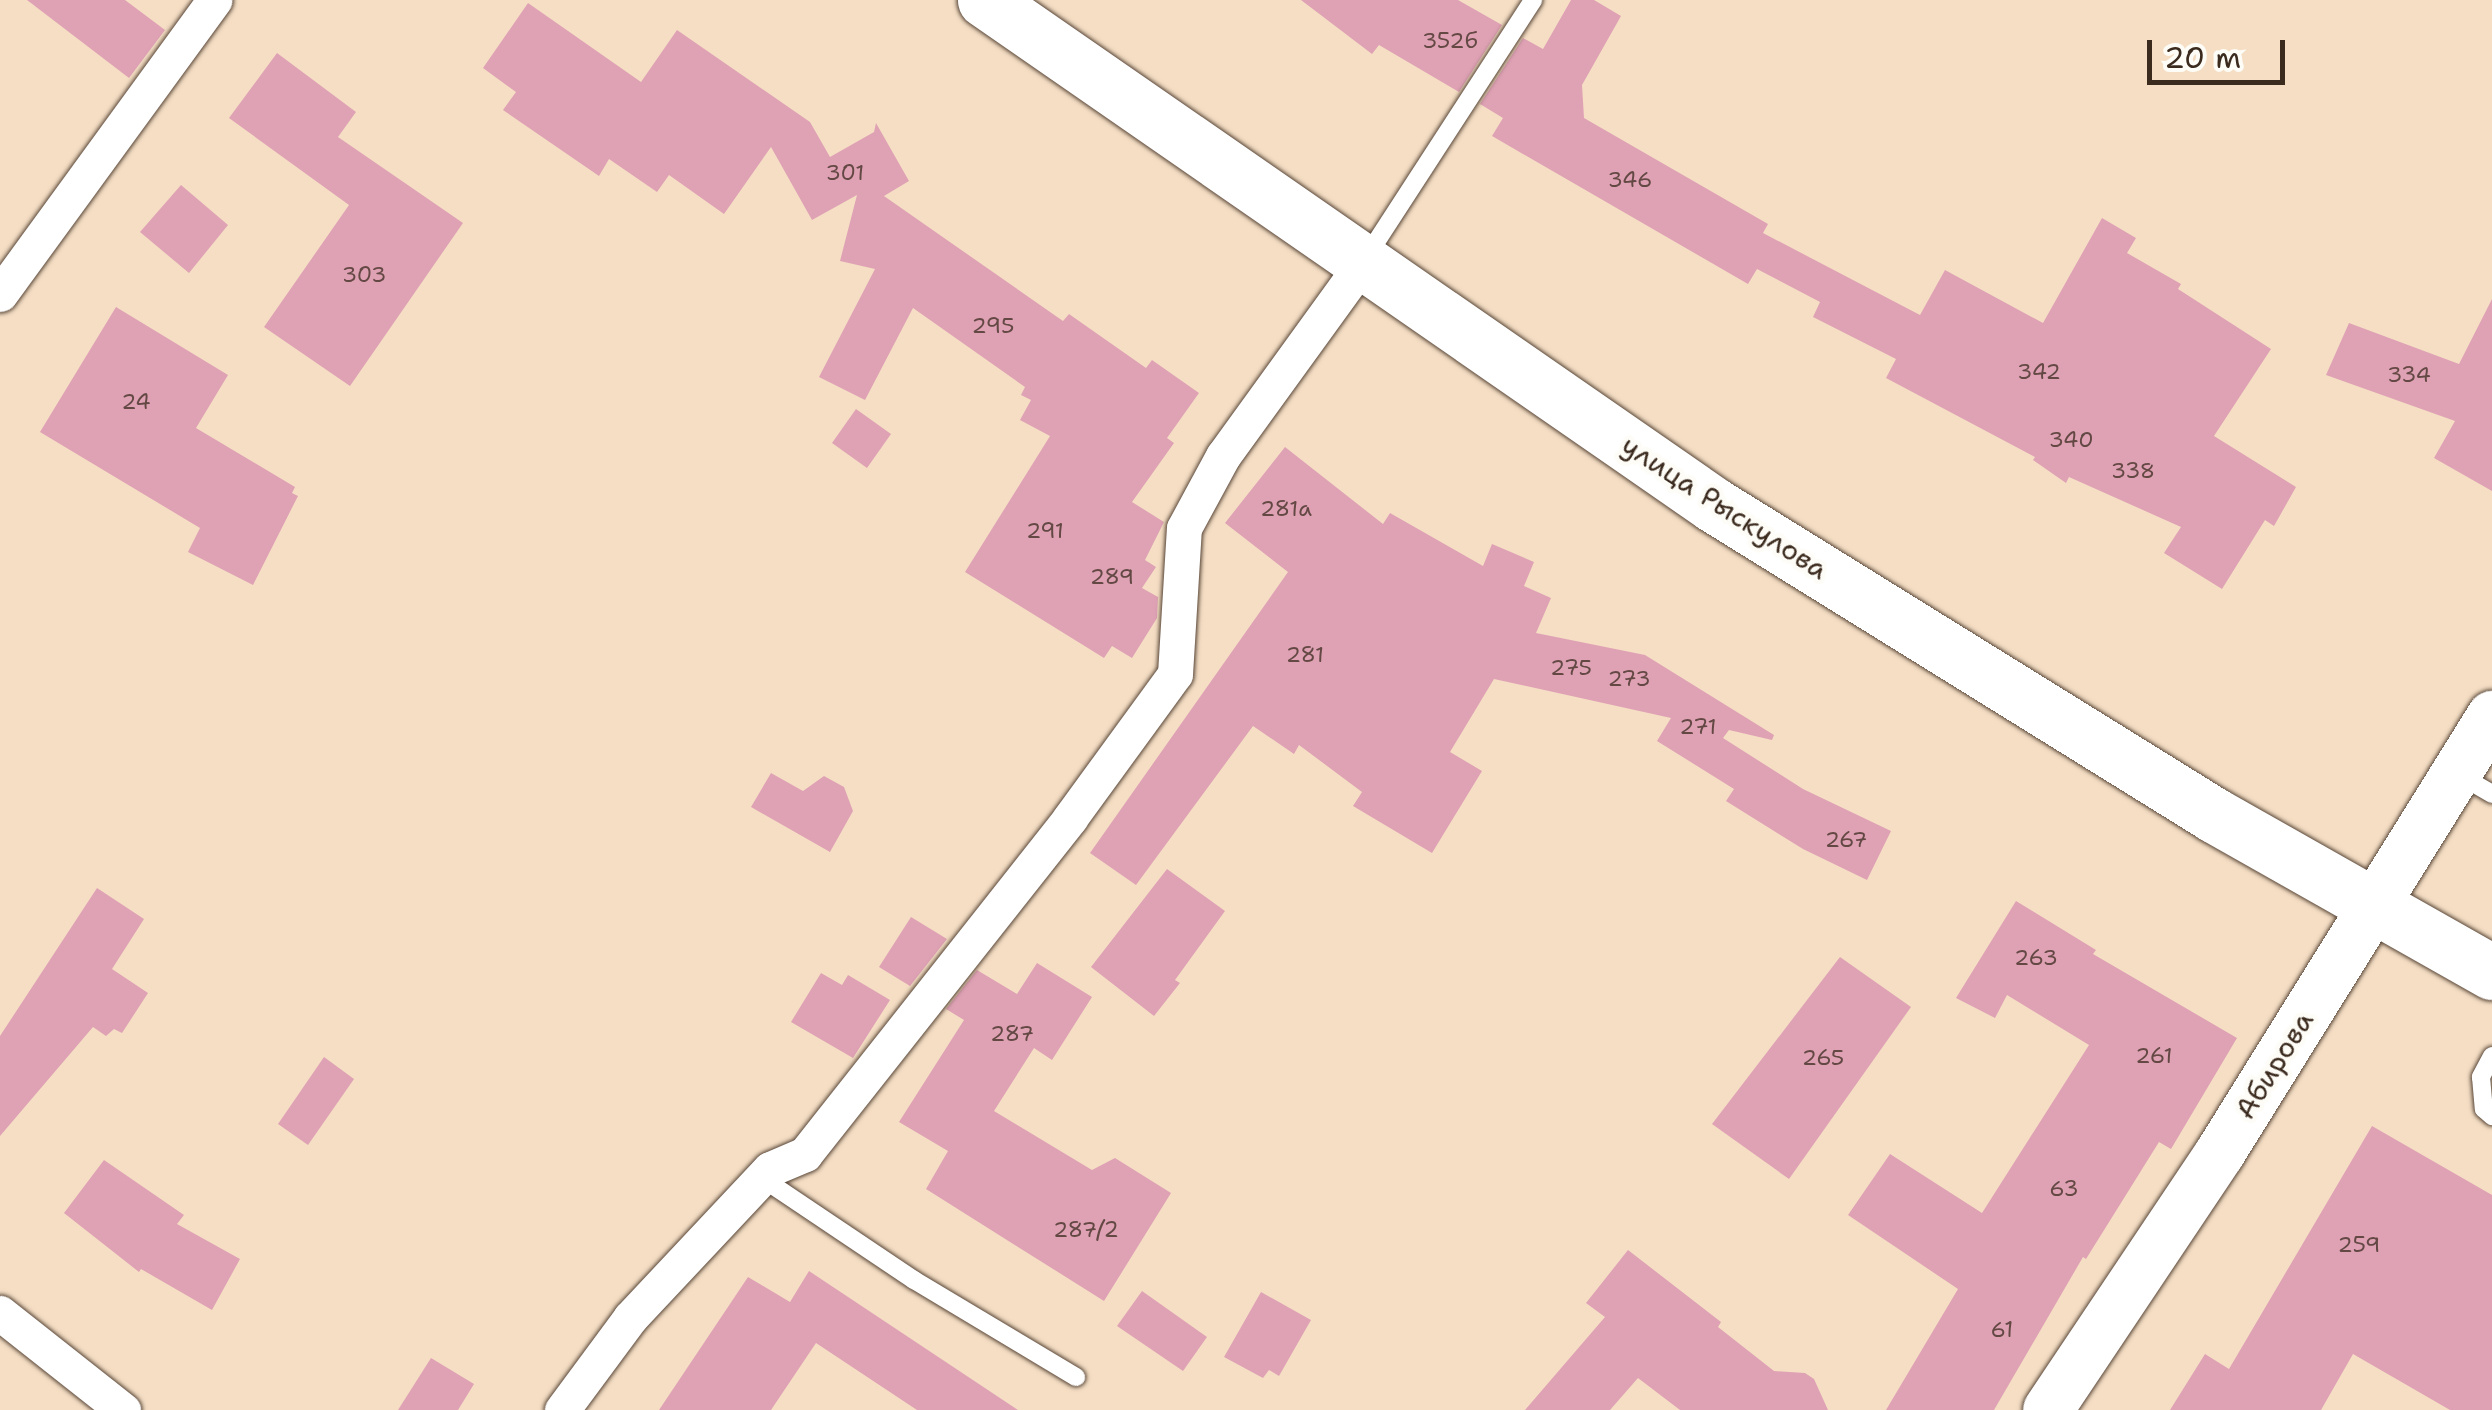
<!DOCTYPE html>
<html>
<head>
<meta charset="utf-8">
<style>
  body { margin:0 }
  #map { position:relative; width:2492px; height:1410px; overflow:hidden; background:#f5dec4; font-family:"Shantell Sans",sans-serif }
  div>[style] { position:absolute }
  .building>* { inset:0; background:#dfa2b5 }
  .roads { filter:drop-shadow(0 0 2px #574537) drop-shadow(0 0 2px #574537) }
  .lane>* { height:18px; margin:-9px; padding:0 9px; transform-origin:9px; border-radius:9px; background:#fff }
  .street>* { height:35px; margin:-17.5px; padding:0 17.5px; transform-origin:17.5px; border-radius:17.5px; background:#fff }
  .secondary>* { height:50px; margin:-25px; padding:0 25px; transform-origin:25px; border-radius:25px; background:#fff }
  .primary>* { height:55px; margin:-27.5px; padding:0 27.5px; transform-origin:27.5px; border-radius:27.5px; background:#fff }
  span { translate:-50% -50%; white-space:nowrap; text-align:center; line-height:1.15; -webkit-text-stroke:9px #fdfcf7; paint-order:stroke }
  .number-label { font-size:22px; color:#644844 }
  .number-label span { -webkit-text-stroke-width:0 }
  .street-label { font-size:28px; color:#3b2a1e }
  .scale { position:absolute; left:2147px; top:40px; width:138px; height:45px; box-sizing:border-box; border:5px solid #3b2a1e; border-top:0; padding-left:12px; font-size:30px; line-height:35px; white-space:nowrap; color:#3b2a1e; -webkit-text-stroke:8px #fdfcf7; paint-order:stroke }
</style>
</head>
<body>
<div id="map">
  <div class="building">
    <div style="clip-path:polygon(27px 0,125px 0,165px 30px,129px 78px)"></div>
    <div style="clip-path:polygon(1301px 0,1458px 0,1502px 25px,1459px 92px,1379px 45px,1372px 54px)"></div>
    <div style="clip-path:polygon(1571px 0,1594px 0,1621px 16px,1582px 85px,1584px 118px,1768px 224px,1763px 233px,1920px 315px,1945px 270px,2043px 323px,2102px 218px,2136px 238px,2127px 253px,2181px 284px,2178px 289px,2271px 349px,2214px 436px,2296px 487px,2274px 526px,2265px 520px,2222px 589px,2164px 553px,2181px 527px,2069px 477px,2066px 483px,2033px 460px,2035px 457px,1886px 378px,1896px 359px,1813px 317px,1820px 302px,1757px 269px,1748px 284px,1492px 136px,1503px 118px,1480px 104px,1523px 38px,1543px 49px)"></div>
    <div style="clip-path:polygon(528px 3px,641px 82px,677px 30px,810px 122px,830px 157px,874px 132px,876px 123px,909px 181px,884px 196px,1063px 321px,1069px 314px,1146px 368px,1152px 360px,1199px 393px,1167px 438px,1174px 443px,1132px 502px,1164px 522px,1145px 560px,1156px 567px,1142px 588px,1158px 597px,1157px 618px,1132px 658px,1112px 646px,1104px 658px,965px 572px,1050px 436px,1020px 420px,1031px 400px,1021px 395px,1025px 387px,913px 308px,865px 400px,819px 377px,875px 269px,840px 261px,857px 195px,812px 220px,771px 147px,724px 214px,669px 175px,657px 192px,609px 159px,599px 176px,503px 110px,516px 92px,483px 68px)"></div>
    <div style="clip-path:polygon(277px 53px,356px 112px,338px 137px,463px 223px,350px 386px,264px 327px,349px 205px,229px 118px)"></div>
    <div style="clip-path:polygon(181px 185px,228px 225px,189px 273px,140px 232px)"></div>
    <div style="clip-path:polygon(2492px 299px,2492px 491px,2434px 458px,2455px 421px,2326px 375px,2349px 323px,2459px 364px)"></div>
    <div style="clip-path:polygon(116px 307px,228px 375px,196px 428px,295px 487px,292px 493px,298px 496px,253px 585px,188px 552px,200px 528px,40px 432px)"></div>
    <div style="clip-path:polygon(856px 409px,891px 434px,867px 468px,832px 443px)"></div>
    <div style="clip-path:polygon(1285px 447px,1383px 524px,1390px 513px,1483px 566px,1492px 544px,1534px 562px,1524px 586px,1551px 598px,1536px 633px,1645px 655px,1774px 735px,1772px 740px,1729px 730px,1723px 738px,1803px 789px,1891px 831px,1867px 880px,1803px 849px,1726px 801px,1734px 789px,1657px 741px,1671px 718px,1494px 679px,1450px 752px,1482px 771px,1432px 853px,1353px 806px,1362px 792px,1299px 745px,1294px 754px,1253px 726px,1136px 885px,1090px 853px,1288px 572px,1225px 523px)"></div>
    <div style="clip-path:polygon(771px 773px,803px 791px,824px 776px,844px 787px,853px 811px,830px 852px,751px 807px)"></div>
    <div style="clip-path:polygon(1167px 869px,1225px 911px,1175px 980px,1180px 983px,1154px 1016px,1091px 967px)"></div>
    <div style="clip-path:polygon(97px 888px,144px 919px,112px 969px,148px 993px,122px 1033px,114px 1029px,106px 1036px,93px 1027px,0 1136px,0 1036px)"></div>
    <div style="clip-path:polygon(2016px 901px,2096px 950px,2093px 954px,2237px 1038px,2171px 1149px,2159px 1142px,2086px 1259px,2083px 1257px,1994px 1410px,1886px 1410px,1958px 1289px,1848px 1215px,1890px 1154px,1982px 1213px,2089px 1045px,2007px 995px,1995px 1018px,1956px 998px)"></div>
    <div style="clip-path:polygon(911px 917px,947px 939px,910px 986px,879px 967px)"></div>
    <div style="clip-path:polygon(1840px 957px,1911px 1007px,1789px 1179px,1712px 1124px)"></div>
    <div style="clip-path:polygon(1037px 963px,1092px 997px,1052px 1060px,1034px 1048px,994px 1111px,1092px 1170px,1115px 1158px,1171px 1193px,1104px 1301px,926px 1189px,948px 1151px,899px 1122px,964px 1020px,946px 1009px,977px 970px,1017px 994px)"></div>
    <div style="clip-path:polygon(821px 973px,842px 985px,848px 975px,890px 1000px,853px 1058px,791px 1022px)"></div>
    <div style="clip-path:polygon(324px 1057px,354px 1079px,308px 1145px,278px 1124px)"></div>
    <div style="clip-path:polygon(2372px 1126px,2492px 1195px,2492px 1410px,2450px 1410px,2353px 1354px,2321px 1410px,2170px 1410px,2205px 1354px,2229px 1369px)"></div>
    <div style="clip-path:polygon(104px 1160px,184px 1215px,177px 1224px,240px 1259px,212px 1310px,141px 1269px,139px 1272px,64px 1213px)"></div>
    <div style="clip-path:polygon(1628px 1250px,1721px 1322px,1718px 1327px,1774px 1371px,1805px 1373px,1814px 1379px,1828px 1410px,1680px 1410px,1638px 1378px,1610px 1410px,1525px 1410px,1605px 1317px,1586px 1303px)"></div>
    <div style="clip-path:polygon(809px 1271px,1018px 1410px,917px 1410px,816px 1343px,771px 1410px,659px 1410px,748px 1277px,790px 1302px)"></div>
    <div style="clip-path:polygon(1142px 1291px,1207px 1337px,1183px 1371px,1117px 1326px)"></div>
    <div style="clip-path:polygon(1261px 1292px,1311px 1320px,1279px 1376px,1269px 1370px,1263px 1378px,1224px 1357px)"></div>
    <div style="clip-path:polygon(431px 1358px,474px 1384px,458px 1410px,398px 1410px)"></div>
  </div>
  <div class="roads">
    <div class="lane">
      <div style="left:1365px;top:259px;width:309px;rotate:-57deg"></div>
      <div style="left:2461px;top:776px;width:36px;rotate:30deg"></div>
      <div style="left:2492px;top:1056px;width:24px;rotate:118deg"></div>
      <div style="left:2481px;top:1077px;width:32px;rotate:85deg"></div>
      <div style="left:2484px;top:1109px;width:11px;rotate:41deg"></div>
      <div style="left:762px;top:1178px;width:183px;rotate:33.9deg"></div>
      <div style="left:914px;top:1280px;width:189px;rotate:30.9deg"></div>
    </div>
    <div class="street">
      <div style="left:0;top:294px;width:364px;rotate:-53.9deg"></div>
      <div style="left:0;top:1313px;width:157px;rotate:38.3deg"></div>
      <div style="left:562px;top:1410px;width:114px;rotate:-53.5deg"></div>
      <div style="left:630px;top:1318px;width:204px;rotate:-46.8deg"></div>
      <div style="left:770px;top:1169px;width:38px;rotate:-23deg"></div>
      <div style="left:805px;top:1154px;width:428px;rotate:-51.7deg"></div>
      <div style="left:1070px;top:818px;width:178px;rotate:-53.9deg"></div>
      <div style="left:1175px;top:674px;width:146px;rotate:-86.5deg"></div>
      <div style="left:1184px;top:528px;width:82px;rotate:-61.6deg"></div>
      <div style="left:1223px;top:456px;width:242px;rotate:-54.1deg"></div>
    </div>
    <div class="secondary">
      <div style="left:2048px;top:1410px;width:309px;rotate:-56.2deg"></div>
      <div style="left:2220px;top:1153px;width:515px;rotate:-58.1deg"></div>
    </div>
    <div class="primary">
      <div style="left:985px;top:0;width:887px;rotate:34.71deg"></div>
      <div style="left:1714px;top:505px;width:588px;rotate:31.8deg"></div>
      <div style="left:2214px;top:815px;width:319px;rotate:29.5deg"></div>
    </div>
  </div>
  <div class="number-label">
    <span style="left:1450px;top:41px">352б</span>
    <span style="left:845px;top:173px">301</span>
    <span style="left:1630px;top:180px">346</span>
    <span style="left:364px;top:275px">303</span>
    <span style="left:993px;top:326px">295</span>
    <span style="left:2039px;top:372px">342</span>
    <span style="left:2409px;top:375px">334</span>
    <span style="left:136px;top:402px">24</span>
    <span style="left:2071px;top:440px">340</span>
    <span style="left:2133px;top:471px">338</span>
    <span style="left:1286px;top:509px">281а</span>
    <span style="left:1045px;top:531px">291</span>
    <span style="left:1112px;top:577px">289</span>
    <span style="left:1305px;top:655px">281</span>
    <span style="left:1571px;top:668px">275</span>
    <span style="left:1629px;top:679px">273</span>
    <span style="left:1698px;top:727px">271</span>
    <span style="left:1846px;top:840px">267</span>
    <span style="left:2036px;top:958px">263</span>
    <span style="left:1012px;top:1034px">287</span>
    <span style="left:2154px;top:1056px">261</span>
    <span style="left:1823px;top:1058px">265</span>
    <span style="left:2064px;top:1189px">63</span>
    <span style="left:1086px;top:1230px">287/2</span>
    <span style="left:2359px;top:1245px">259</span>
    <span style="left:2002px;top:1330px">61</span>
  </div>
  <div class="street-label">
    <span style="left:1725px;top:507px;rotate:33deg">улица Рыскулова</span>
    <span style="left:2274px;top:1065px;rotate:-58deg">Абирова</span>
  </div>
  <div class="scale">20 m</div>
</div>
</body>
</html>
